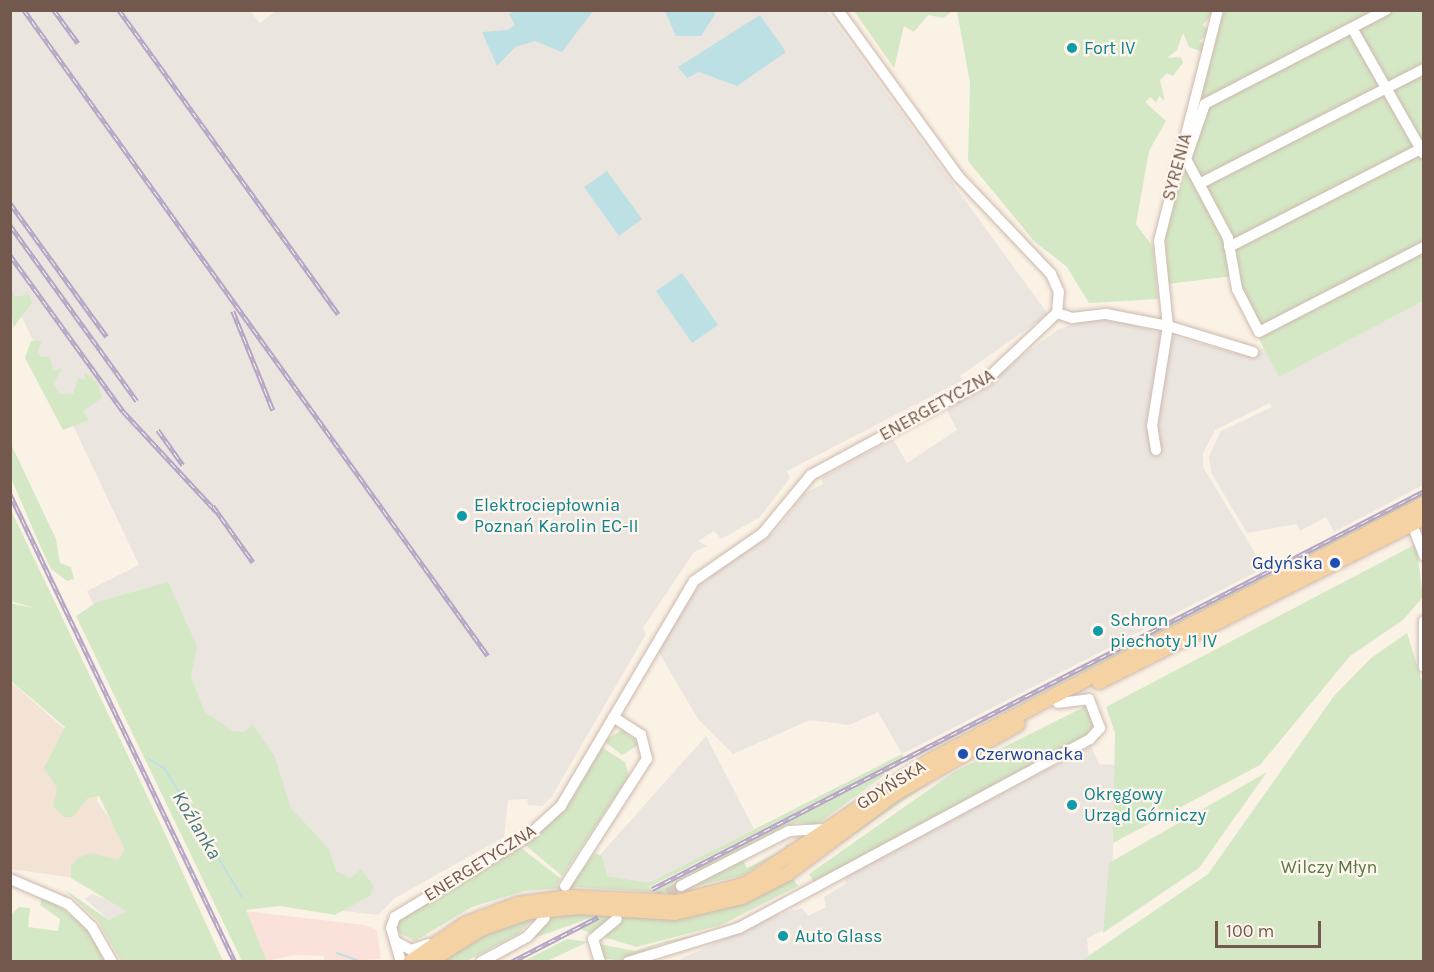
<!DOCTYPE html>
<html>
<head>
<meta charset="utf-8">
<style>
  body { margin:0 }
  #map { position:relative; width:1434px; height:972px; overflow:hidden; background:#fbf2e6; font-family:Karla,sans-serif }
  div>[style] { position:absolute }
  .residential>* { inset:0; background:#f2e3d5 }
  .commercial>* { inset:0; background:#fae2db }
  .industrial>* { inset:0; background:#ebe5e0 }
  .green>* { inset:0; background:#d5e8c6 }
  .water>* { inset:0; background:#bce0e3 }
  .stream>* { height:2px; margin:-1px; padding:0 1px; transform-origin:1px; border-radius:1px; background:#bce0e3 }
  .minor-tunnel>* { height:10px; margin-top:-5px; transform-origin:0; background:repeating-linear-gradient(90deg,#d9ccc0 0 10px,transparent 0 15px) }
  .roads { filter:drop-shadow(0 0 2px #ccb9ad) drop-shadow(0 0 2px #ccb9ad) }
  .minor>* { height:10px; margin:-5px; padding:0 5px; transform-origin:5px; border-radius:5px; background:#fff }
  .major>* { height:14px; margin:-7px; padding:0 7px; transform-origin:7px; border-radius:7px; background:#f5d2a3 }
  .rail>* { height:4.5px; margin-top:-2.25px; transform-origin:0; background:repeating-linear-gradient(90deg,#fef6ec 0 7px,#b4a5c4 0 14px); box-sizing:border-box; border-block:2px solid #b4a5c4 }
  .dots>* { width:16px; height:16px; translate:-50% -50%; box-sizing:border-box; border:3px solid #fef6ec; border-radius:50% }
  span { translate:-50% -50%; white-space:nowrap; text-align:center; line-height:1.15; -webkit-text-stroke:4.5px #fef6ec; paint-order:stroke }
  .culture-label { font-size:18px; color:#0d838f }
  .left { translate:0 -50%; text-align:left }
  .street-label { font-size:18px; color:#73584d }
  .transit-label { font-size:18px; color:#164399 }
  .right { translate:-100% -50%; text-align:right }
  .park-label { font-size:18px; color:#577845 }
  .water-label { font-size:20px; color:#44777e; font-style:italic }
  .frame { position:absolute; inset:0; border:12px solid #73584d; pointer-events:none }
  .scale { position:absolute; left:1215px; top:921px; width:106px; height:27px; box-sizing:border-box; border:3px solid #73584d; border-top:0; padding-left:8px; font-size:18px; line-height:21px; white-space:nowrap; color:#73584d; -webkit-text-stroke:4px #fef6ec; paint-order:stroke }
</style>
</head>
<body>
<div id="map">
  <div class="residential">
    <div style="clip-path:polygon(10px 681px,94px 755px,97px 801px,138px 859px,82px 879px,11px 869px)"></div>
  </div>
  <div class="commercial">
    <div style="clip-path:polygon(245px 911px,364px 925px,377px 930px,381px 959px,324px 962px,324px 956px,295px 955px,267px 961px)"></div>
  </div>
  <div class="industrial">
    <div style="clip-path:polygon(277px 10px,826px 10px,1048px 314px,960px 376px,963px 380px,787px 471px,790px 478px,760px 517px,721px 539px,714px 531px,698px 541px,707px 546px,694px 552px,643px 628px,646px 634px,551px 798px,542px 806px,528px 805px,527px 799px,508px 800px,504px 837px,395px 898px,378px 915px,295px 905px,122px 663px,87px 591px,139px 565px,11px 294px,11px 11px,250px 11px,260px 23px)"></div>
    <div style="clip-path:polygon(1423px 301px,1423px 485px,1334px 532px,1326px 517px,1300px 531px,1297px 524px,1247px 533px,1211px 472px,1209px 456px,1221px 431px,1272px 407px,1270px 403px,1215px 430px,1203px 453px,1203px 467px,1264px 568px,902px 754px,878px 712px,849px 725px,810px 720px,733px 754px,698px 719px,658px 651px,686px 601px,711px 574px,775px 532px,805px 493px,823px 484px,821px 478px,893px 439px,907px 463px,957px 430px,947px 410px,1059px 329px,1100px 316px,1245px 356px,1264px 348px,1279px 376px)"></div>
    <div style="clip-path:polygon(706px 736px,754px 829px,649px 884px,607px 876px,599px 856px)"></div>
    <div style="clip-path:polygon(1091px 746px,1099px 764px,1115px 765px,1111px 927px,1087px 938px,1089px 961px,674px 962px,774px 916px,802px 908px,808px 916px,826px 907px,824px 897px,847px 883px,844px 876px)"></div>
    <div style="clip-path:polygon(92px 894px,120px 904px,127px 911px,109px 920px,85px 899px)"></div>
  </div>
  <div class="green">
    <div style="clip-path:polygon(854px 11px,953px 10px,953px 11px,943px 18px,928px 15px,914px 32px,904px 26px,894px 68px)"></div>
    <div style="clip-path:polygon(957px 11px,1214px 11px,1203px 25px,1209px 33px,1199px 41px,1206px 46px,1205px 53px,1189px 47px,1183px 33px,1177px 50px,1167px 58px,1181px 57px,1183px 63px,1173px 76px,1167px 73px,1160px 80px,1165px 101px,1159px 96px,1156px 103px,1151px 97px,1145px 102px,1166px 121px,1149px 151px,1136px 224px,1153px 247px,1158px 299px,1089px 303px,1067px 267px,1034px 241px,968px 161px,970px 83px)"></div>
    <div style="clip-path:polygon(1224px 11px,1423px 11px,1423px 301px,1279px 377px,1237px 297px,1233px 276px,1168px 284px,1165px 233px)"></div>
    <div style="clip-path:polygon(10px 289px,15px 297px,29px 294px,32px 303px,13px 328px)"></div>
    <div style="clip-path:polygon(31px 341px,42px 341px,38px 351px,41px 357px,50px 356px,53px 371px,62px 368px,54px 384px,60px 394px,73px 394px,78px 378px,85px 380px,84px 372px,98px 383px,102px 398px,83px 411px,89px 420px,63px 430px,25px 358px)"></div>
    <div style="clip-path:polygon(11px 444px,56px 539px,60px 563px,71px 567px,74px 579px,67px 581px,51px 569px,38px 541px,11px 478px)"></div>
    <div style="clip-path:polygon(1423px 493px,1423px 499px,894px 768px,816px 825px,797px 822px,776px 831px,743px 860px,747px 868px,787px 848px,785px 843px,789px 846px,743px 875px,667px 893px,576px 887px,524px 891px,472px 907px,415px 941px,397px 932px,398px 922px,425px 903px,520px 847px,560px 878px,557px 886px,570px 886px,595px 853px,602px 856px,607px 876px,649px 883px,902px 754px,904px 758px,649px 887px,655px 891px)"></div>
    <div style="clip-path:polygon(11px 510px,162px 827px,223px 961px,121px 961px,98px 921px,65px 890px,109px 920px,126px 911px,71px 878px,71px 866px,78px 858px,91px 853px,118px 860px,125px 850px,99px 796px,88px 798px,73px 817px,64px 817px,53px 806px,57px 788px,44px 768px,65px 727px,11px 681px,11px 603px,37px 609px,11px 601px)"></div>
    <div style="clip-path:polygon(1416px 544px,1423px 597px,1403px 620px,1350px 656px,1260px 765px,1113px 843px,1115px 733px,1106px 707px)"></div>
    <div style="clip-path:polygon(168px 582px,197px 646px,191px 677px,205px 712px,233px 731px,245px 732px,252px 724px,275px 757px,291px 808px,329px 849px,336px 871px,350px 878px,361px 869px,374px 886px,370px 896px,335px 915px,280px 906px,246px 910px,267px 961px,242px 961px,76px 616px,97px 602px)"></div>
    <div style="clip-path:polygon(1407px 633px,1423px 684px,1423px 961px,1081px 961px,1208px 874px,1334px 696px,1371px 658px)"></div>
    <div style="clip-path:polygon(1088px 705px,1096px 725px,1089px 736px,814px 883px,809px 874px,954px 772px)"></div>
    <div style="clip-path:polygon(622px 730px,640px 744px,622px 755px,604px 741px)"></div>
    <div style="clip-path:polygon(601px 747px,625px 762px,629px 776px,562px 876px,524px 844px,566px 806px)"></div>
    <div style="clip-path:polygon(954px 766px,792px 877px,798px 886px,721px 925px,636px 947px,601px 936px,620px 922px,613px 917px,590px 933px,578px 928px,596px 916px,534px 938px,549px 918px,534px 918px,518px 934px,467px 961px,438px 962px,479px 935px,534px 916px,579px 912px,665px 918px,735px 905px,782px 882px,887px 804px)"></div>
    <div style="clip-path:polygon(1267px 772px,1199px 868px,1103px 933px,1109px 863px)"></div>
    <div style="clip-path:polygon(43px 894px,86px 927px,106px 962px,11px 962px,11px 915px,19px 907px,30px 908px,28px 927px,58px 931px,60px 919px,40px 905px)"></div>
    <div style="clip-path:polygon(730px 928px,702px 936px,661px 944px,619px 961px,603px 958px,599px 944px,635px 951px,667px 941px)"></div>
    <div style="clip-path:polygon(567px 939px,588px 942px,547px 961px,522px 962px)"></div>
  </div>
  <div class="water">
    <div style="clip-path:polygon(516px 10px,593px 10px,593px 11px,562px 52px,535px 41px,515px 47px,497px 66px,482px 32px,508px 30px,515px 25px,509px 14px)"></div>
    <div style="clip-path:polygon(665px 11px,714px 11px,715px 14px,701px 36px,676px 36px)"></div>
    <div style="clip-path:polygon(760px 15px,786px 52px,737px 86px,699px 72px,687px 78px,678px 67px)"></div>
    <div style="clip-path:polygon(607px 171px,642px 219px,619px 236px,584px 187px)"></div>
    <div style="clip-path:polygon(682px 273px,718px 325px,692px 343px,656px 291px)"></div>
  </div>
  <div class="stream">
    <div style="left:149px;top:759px;width:19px;rotate:32deg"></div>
    <div style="left:165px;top:769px;width:149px;rotate:59deg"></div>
    <div style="left:337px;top:953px;width:27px;rotate:20deg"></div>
  </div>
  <div class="minor-tunnel">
    <div style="left:654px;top:900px;width:30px;rotate:-27deg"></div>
  </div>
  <div class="roads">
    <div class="minor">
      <div style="left:1386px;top:10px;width:204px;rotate:152.6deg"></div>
      <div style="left:1205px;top:104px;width:58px;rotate:109.1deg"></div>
      <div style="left:1186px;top:159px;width:89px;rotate:62deg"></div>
      <div style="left:1228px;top:238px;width:52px;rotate:80deg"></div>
      <div style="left:1237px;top:289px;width:48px;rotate:62.9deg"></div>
      <div style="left:1259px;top:332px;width:186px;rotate:-27.3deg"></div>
      <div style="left:1352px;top:28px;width:144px;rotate:60.4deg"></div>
      <div style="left:1201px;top:183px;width:250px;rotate:-27.1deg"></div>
      <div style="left:1229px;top:247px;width:219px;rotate:-27.1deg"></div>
      <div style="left:1057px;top:313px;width:16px;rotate:18deg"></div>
      <div style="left:1072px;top:318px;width:34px;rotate:-7deg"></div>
      <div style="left:1106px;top:314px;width:63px;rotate:11deg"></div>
      <div style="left:1168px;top:326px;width:89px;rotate:17deg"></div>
      <div style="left:1156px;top:450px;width:24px;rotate:-99deg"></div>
      <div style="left:1152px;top:426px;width:101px;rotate:-80.9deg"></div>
      <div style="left:1168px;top:326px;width:85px;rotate:-96deg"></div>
      <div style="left:1159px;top:241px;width:238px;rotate:-75.7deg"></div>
      <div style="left:1412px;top:524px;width:34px;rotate:69deg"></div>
      <div style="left:1424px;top:621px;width:46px;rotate:90deg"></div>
      <div style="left:1058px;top:703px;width:31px;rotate:-7deg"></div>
      <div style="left:10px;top:879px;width:63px;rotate:23.3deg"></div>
      <div style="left:68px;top:904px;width:33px;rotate:44deg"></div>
      <div style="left:92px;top:927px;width:40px;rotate:60.3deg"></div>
      <div style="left:565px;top:886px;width:151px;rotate:-57.2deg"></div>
      <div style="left:647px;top:759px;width:25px;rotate:-104deg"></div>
      <div style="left:641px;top:735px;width:33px;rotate:-147deg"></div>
      <div style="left:681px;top:886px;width:121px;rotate:-27deg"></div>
      <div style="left:789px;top:831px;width:36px;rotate:-3deg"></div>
      <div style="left:398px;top:943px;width:15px;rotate:28deg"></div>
      <div style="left:411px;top:950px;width:18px;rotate:-19deg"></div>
      <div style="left:401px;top:962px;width:35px;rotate:-106deg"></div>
      <div style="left:391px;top:928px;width:12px;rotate:-70deg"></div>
      <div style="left:395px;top:917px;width:156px;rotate:-31.3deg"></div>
      <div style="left:528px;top:836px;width:45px;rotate:-42.3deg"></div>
      <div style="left:561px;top:806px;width:261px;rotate:-59.4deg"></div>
      <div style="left:694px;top:581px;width:84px;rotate:-34.8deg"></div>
      <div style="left:763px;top:533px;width:75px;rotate:-50.4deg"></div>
      <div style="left:811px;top:475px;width:198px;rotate:-28.4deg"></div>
      <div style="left:985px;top:381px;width:99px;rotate:-43.4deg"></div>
      <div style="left:1057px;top:313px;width:21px;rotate:-85deg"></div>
      <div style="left:1059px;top:292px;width:20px;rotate:-114deg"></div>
      <div style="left:1051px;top:274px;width:135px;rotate:-133.5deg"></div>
      <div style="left:958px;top:176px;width:205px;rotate:-125.9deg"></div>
      <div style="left:481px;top:962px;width:52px;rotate:-28.5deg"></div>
      <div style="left:527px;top:937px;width:26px;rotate:-47deg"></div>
      <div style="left:600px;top:962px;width:24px;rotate:-107deg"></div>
      <div style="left:593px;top:939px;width:31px;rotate:-40deg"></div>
      <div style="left:628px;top:962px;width:116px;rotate:-17deg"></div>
      <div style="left:739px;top:928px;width:399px;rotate:-28.3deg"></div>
      <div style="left:1090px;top:739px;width:15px;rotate:-48deg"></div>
      <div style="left:1100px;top:728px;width:31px;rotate:-111deg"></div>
    </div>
    <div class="major">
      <div style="left:1099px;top:682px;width:364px;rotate:-26.8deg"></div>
      <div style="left:410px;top:962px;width:67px;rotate:-34.6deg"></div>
      <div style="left:465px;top:924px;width:57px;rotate:-20.7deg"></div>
      <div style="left:518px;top:904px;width:52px;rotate:-7.7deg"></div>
      <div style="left:570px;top:897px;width:108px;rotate:2.7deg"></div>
      <div style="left:678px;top:902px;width:70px;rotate:-14.8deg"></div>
      <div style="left:746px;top:884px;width:220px;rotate:-33.9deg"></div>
      <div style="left:929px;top:761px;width:558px;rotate:-27.44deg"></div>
      <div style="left:428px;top:962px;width:62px;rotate:-31.9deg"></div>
      <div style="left:481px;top:929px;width:51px;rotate:-19.5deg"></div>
      <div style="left:529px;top:912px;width:51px;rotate:-5.6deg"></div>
      <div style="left:580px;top:907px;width:95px;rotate:3.6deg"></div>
      <div style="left:675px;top:913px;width:69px;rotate:-13.4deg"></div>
      <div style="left:742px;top:897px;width:51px;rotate:-27.1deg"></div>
      <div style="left:787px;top:874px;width:136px;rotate:-36.6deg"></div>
      <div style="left:896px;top:793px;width:140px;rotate:-29.5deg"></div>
    </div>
  </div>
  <div class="rail">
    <div style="left:24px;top:10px;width:795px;rotate:54.31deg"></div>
    <div style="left:54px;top:10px;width:41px;rotate:54deg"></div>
    <div style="left:119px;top:10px;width:375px;rotate:54.2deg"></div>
    <div style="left:10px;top:203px;width:165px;rotate:54.1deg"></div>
    <div style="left:10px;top:225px;width:217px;rotate:54.2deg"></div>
    <div style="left:10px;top:255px;width:193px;rotate:54.1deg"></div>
    <div style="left:123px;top:411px;width:137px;rotate:47.1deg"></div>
    <div style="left:233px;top:311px;width:107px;rotate:68deg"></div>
    <div style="left:158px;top:430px;width:43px;rotate:54.5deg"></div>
    <div style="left:10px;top:494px;width:519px;rotate:64.32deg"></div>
    <div style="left:213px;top:506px;width:69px;rotate:54.5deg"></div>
    <div style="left:652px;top:889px;width:869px;rotate:-27.27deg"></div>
    <div style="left:511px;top:962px;width:98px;rotate:-27.3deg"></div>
  </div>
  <div class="dots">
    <div style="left:1072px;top:48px;background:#0f9aa8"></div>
    <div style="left:462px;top:516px;background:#0f9aa8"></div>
    <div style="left:1335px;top:563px;background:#1a4fb4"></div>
    <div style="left:1098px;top:631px;background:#0f9aa8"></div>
    <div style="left:963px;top:754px;background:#1a4fb4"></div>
    <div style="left:1072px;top:805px;background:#0f9aa8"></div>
    <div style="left:783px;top:936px;background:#0f9aa8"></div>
  </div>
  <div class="culture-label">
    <span class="left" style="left:1084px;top:48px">Fort IV</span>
    <span class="left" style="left:474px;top:516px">Elektrociepłownia<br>Poznań Karolin EC-II</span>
    <span class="left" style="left:1110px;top:631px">Schron<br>piechoty J1 IV</span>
    <span class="left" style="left:1084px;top:805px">Okręgowy<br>Urząd Górniczy</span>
    <span class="left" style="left:795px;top:936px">Auto Glass</span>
  </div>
  <div class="street-label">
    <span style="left:1177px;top:167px;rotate:-75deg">SYRENIA</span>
    <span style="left:937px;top:405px;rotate:-29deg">ENERGETYCZNA</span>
    <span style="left:891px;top:785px;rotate:-32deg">GDYŃSKA</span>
    <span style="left:480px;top:863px;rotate:-32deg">ENERGETYCZNA</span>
  </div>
  <div class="transit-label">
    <span class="right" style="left:1323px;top:563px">Gdyńska</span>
    <span class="left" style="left:975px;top:754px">Czerwonacka</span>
  </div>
  <div class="park-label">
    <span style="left:1329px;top:867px">Wilczy Młyn</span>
  </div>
  <div class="water-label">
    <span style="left:197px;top:825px;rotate:59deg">Koźlanka</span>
  </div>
  <div class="frame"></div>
  <div class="scale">100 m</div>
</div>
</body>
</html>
